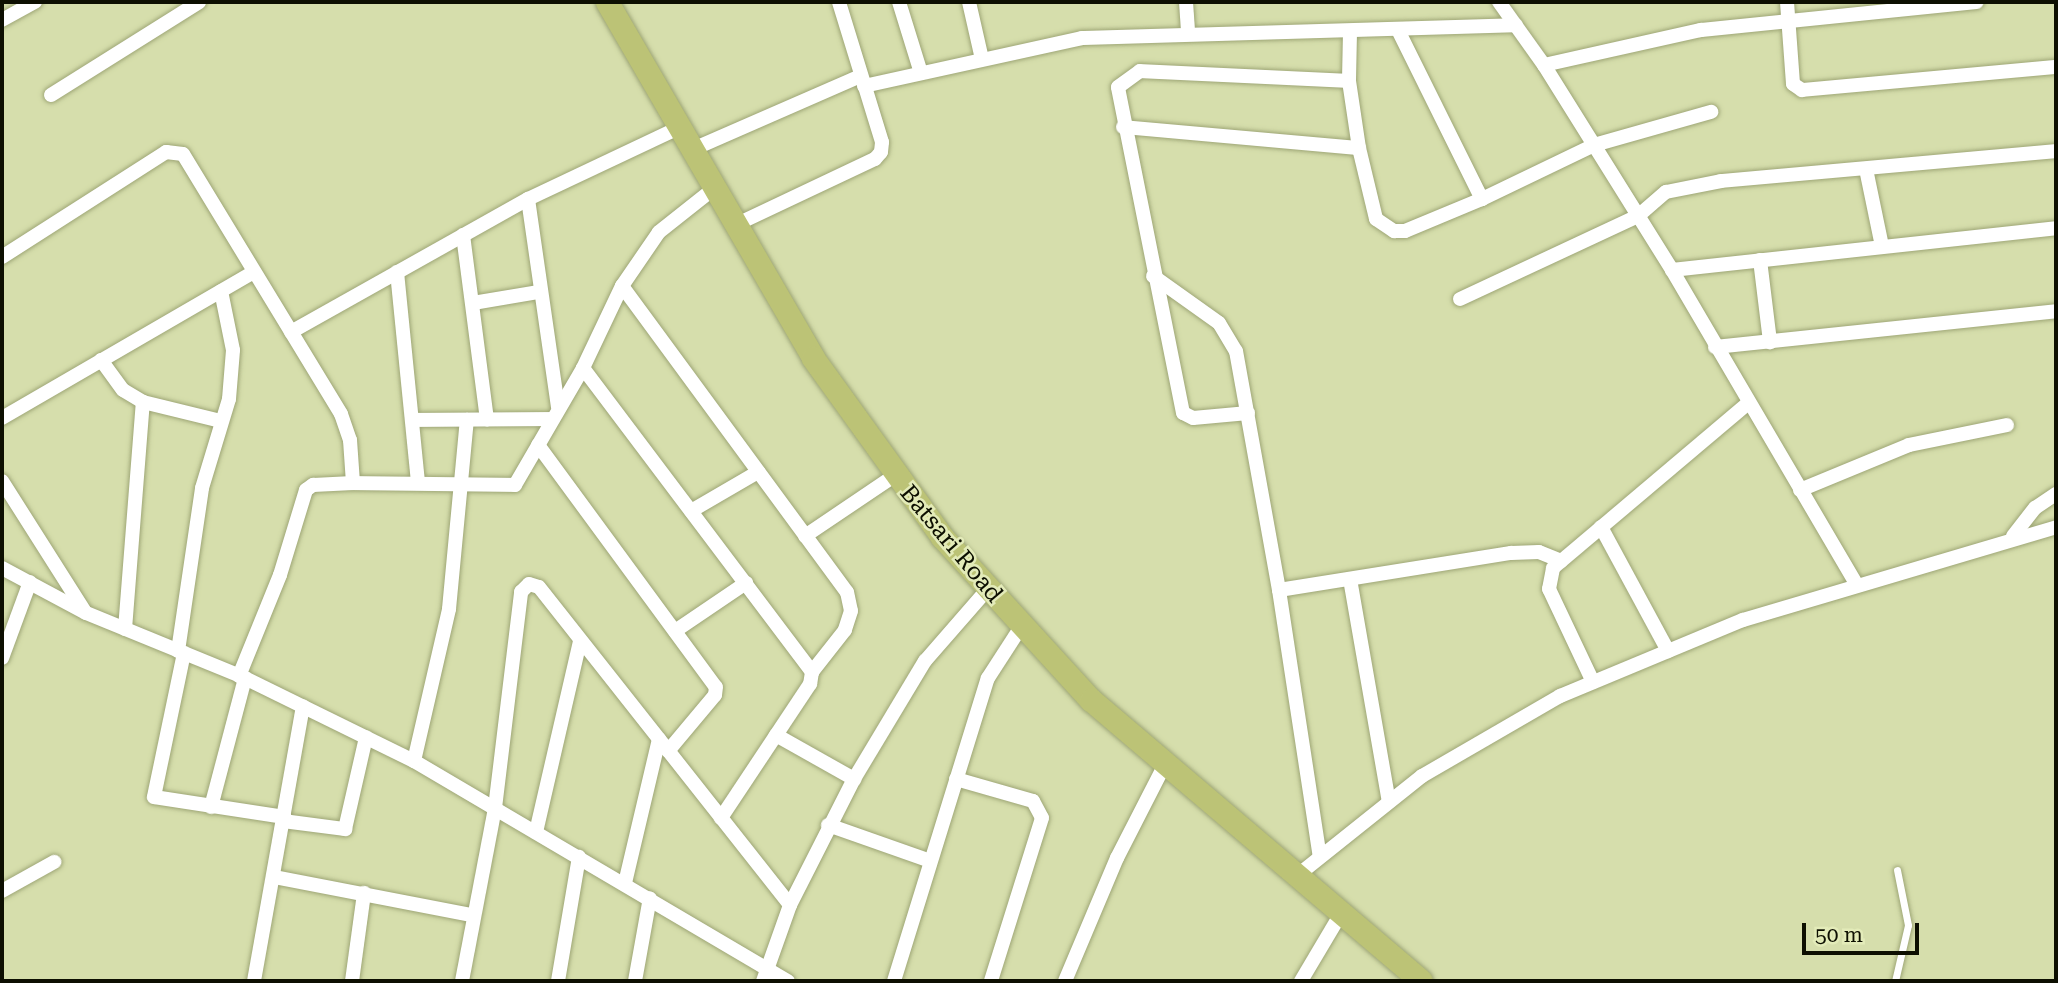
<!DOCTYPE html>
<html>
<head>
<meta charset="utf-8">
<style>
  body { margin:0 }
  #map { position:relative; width:2058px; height:983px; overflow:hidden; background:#d6deac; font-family:"Roboto Serif",serif }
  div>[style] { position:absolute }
  .roads { filter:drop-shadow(0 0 2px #9ea676) drop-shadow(0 0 2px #9ea676) }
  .lane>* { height:7px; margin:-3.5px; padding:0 3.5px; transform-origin:3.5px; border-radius:3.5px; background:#fff }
  .street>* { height:14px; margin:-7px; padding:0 7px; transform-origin:7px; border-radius:7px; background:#fff }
  .primary>* { height:23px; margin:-11.5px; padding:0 11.5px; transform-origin:11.5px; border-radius:11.5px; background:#bcc376 }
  span { translate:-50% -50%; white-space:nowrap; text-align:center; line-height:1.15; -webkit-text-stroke:5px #e3ebb9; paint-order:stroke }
  .street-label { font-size:24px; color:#0d0f01 }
  .frame { position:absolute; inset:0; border:4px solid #0d0f01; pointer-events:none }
  .scale { position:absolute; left:1802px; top:923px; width:117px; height:32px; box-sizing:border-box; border:4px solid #0d0f01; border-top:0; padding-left:9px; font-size:21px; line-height:24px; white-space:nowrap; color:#0d0f01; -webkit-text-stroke:5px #e3ebb9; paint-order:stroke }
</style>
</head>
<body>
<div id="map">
  <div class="roads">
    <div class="lane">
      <div style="left:1895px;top:981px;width:57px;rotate:-76.9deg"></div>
      <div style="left:1908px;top:925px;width:56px;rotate:-101.3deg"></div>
    </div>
    <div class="street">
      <div style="left:899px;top:2px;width:74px;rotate:72.8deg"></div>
      <div style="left:969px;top:2px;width:58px;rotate:77.2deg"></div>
      <div style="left:1186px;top:2px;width:31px;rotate:86deg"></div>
      <div style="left:1499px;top:2px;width:77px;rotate:54.5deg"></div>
      <div style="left:1544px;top:65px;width:242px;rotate:58deg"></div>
      <div style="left:1672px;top:270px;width:365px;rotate:59.6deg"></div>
      <div style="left:1787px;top:2px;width:82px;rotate:85.8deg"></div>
      <div style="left:1793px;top:84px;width:11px;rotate:34deg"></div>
      <div style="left:1802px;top:90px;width:255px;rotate:-5.2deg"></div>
      <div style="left:2px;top:20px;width:38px;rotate:-29deg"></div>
      <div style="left:1398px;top:30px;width:189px;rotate:63.6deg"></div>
      <div style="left:1350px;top:32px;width:49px;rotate:91.2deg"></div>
      <div style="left:1349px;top:81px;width:68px;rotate:81.5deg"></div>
      <div style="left:1359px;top:148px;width:73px;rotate:76.5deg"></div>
      <div style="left:1376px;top:219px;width:22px;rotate:34deg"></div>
      <div style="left:1394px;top:231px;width:11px"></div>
      <div style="left:1405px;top:231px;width:83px;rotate:-22.6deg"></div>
      <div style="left:1482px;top:199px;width:124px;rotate:-25.7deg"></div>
      <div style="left:1594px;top:145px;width:122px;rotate:-15.8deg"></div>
      <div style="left:1544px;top:65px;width:161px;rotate:-12.6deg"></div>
      <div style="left:1701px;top:30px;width:277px;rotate:-5.8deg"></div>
      <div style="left:864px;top:86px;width:223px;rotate:-12.4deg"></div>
      <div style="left:1082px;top:38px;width:434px;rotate:-1.7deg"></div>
      <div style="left:51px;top:95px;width:175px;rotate:-32.1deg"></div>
      <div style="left:1123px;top:127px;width:237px;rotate:5.1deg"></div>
      <div style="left:691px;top:150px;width:184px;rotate:-23.6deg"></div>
      <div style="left:1866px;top:169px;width:79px;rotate:78.3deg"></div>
      <div style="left:528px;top:199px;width:210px;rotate:81.8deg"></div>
      <div style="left:733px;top:226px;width:157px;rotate:-25.3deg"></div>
      <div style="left:875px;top:159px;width:9px;rotate:-49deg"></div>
      <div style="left:881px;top:152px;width:10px;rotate:-84deg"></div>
      <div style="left:882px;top:142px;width:146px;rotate:-107.1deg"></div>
      <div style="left:463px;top:235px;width:186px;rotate:82.6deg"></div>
      <div style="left:2px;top:257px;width:195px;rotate:-32.6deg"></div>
      <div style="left:166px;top:152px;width:17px;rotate:7deg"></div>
      <div style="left:183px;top:154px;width:304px;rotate:58.7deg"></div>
      <div style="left:341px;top:414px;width:28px;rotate:71deg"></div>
      <div style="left:350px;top:440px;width:43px;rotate:86deg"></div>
      <div style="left:1760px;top:260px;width:83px;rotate:83deg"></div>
      <div style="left:1672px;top:270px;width:386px;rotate:-6.2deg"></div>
      <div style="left:397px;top:272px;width:212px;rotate:84.3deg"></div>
      <div style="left:1153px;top:276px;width:81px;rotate:35.5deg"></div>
      <div style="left:1219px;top:323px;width:33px;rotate:59deg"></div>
      <div style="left:1236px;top:351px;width:243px;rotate:79.8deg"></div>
      <div style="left:1279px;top:590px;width:270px;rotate:81.3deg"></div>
      <div style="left:622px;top:286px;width:380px;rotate:53.7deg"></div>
      <div style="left:847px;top:592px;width:19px;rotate:78deg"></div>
      <div style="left:851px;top:611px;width:20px;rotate:108deg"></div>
      <div style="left:845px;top:630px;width:53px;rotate:128.2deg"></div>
      <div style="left:1460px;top:299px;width:196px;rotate:-25deg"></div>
      <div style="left:1638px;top:216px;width:37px;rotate:-41deg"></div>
      <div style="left:1666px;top:192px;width:56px;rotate:-11.3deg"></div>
      <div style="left:1721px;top:181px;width:336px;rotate:-5.1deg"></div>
      <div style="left:473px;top:303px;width:67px;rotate:-9.5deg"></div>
      <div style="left:291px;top:332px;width:272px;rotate:-29.3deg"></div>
      <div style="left:528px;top:199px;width:166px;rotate:-25.3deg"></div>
      <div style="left:1715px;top:347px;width:343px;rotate:-6deg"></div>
      <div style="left:101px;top:360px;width:37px;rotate:54deg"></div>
      <div style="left:123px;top:390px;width:23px;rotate:31deg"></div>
      <div style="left:143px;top:402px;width:80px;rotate:13.7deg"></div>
      <div style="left:583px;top:368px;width:381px;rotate:53deg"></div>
      <div style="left:812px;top:672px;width:12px;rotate:99deg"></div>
      <div style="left:810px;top:684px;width:161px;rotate:123.6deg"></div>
      <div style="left:1248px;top:413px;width:55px;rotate:174.8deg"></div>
      <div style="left:1193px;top:418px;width:11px;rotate:-153deg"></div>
      <div style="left:1183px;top:413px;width:332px;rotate:-101.3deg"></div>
      <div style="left:1118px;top:87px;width:27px;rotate:-36deg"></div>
      <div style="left:1140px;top:71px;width:209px;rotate:2.7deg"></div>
      <div style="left:2px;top:418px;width:289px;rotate:-30.1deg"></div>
      <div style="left:412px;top:420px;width:138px;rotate:-0.4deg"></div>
      <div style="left:538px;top:445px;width:300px;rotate:53.7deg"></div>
      <div style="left:716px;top:687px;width:8px;rotate:97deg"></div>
      <div style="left:715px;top:695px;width:73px;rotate:130deg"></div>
      <div style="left:2px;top:481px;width:153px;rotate:57.6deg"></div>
      <div style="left:1800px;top:490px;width:118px;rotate:-22.4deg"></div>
      <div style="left:1909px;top:445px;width:100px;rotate:-11.5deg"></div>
      <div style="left:691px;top:511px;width:78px;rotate:-30.2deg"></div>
      <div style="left:1601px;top:527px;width:141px;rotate:61.6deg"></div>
      <div style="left:805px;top:536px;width:107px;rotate:-34deg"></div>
      <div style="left:2013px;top:536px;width:36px;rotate:-52deg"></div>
      <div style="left:2035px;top:508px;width:25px;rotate:-34deg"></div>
      <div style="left:2px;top:568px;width:95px;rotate:28.2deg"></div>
      <div style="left:86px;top:613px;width:172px;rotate:22.2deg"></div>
      <div style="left:245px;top:678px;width:188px;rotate:26.2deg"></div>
      <div style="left:414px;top:761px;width:434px;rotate:30.5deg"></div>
      <div style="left:1350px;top:579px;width:226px;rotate:80.1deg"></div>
      <div style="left:1279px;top:590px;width:235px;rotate:-9.1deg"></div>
      <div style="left:1511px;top:553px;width:28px;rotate:-2deg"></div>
      <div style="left:1539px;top:552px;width:24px;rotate:22deg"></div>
      <div style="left:125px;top:629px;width:228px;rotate:-85.5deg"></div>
      <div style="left:675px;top:631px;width:86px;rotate:-34.1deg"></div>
      <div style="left:178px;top:651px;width:165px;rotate:-81.6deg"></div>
      <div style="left:202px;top:488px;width:93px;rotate:-73.1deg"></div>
      <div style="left:229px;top:399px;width:49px;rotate:-85.3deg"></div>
      <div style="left:233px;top:350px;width:60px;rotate:-101.5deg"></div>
      <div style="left:184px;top:653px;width:147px;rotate:101.8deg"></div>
      <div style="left:154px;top:797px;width:132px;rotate:8.7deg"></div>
      <div style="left:2px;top:658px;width:81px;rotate:-69.8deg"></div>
      <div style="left:239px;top:676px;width:109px;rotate:-67.9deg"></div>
      <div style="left:280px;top:575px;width:89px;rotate:-73deg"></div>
      <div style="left:306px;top:490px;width:9px;rotate:-36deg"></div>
      <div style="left:313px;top:485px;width:40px;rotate:-2.9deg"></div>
      <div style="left:353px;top:483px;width:162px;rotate:0.7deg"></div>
      <div style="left:515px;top:485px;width:135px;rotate:-59.8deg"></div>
      <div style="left:583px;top:368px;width:91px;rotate:-64.6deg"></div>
      <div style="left:622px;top:286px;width:65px;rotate:-55.6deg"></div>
      <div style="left:659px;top:232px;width:68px;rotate:-38.4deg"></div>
      <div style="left:1593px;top:682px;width:103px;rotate:-115.3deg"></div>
      <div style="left:1549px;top:589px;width:21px;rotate:-79deg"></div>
      <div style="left:1553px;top:568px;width:255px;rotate:-40.2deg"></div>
      <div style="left:776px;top:735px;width:90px;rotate:29.4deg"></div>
      <div style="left:414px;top:761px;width:156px;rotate:-77deg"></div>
      <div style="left:449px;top:609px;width:190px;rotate:-84.6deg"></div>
      <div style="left:956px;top:779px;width:80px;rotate:15.9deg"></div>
      <div style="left:1033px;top:801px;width:19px;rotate:62deg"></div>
      <div style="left:1042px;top:818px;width:171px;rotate:107.4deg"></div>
      <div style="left:211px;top:807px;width:133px;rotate:-75.2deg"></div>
      <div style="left:283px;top:821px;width:63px;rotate:7.4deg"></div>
      <div style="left:345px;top:829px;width:94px;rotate:-77.1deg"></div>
      <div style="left:828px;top:825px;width:108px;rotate:19.4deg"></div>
      <div style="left:536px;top:832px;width:195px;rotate:-77deg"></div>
      <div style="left:1298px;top:875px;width:159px;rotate:-38.6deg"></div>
      <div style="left:1422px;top:776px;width:160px;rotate:-30.1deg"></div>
      <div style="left:1560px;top:696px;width:198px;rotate:-22.6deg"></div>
      <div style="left:1743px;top:620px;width:327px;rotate:-16.5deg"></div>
      <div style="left:274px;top:877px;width:201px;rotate:10.9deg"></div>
      <div style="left:625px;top:883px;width:148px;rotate:-76.7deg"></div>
      <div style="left:2px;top:891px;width:60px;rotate:-29.1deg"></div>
      <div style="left:254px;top:981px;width:279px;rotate:-79.9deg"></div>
      <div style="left:352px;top:981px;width:89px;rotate:-82.2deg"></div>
      <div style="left:462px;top:981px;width:176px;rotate:-79.2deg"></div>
      <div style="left:495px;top:808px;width:218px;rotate:-83.1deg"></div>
      <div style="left:521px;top:592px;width:11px;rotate:-45deg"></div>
      <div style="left:529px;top:584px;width:10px;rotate:17deg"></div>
      <div style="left:539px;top:587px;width:405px;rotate:51.7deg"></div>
      <div style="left:558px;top:981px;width:126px;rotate:-80.4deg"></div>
      <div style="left:635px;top:981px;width:84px;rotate:-79.8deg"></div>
      <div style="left:763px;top:981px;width:81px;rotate:-70.4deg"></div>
      <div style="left:790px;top:905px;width:141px;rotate:-63.1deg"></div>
      <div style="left:854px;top:779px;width:138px;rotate:-59deg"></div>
      <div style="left:925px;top:661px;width:94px;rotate:-48.9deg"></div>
      <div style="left:894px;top:981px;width:317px;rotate:-72.8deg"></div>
      <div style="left:988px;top:678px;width:61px;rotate:-57.1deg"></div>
      <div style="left:1065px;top:981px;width:134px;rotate:-67.1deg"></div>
      <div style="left:1117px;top:858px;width:106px;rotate:-62.9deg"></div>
      <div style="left:1301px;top:981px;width:80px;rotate:-59.3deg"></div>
    </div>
    <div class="primary">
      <div style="left:607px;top:2px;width:411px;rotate:59.9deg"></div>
      <div style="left:813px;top:358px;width:221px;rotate:54.2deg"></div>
      <div style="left:942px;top:537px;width:221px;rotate:47.6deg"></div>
      <div style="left:1091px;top:700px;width:433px;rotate:40.4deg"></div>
    </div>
  </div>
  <div class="street-label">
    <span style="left:951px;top:544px;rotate:50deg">Batsari Road</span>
  </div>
  <div class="frame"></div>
  <div class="scale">50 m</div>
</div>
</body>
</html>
